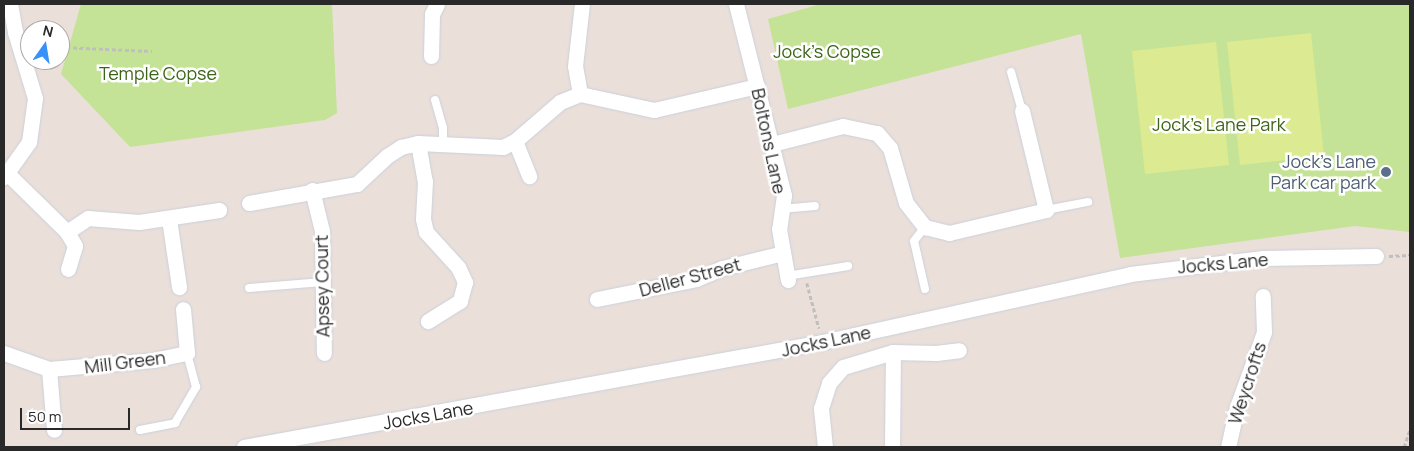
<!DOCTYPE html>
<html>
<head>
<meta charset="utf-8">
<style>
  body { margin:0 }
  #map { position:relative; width:1414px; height:451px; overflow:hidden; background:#ebdfda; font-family:Manrope,sans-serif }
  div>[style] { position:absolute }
  .green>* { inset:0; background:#c4e396 }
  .pitch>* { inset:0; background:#dcea91 }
  .path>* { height:2.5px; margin-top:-1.25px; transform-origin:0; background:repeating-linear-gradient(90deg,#bfbfbf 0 4px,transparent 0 6.5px) }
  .roads { filter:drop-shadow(0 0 1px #c9d1db) drop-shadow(0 0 1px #c9d1db) }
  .lane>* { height:8px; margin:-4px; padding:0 4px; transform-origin:4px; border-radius:4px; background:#fff }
  .street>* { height:15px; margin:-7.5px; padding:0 7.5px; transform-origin:7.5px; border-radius:7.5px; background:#fff }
  .dots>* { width:14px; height:14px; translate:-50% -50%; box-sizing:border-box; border:2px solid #fff; border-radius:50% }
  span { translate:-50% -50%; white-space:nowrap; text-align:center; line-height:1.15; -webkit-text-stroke:5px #fff; paint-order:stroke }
  .park-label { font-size:18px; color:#3d6519 }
  .street-label { font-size:18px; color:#292929 }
  .service-label { font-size:18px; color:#4e5e75 }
  .right { translate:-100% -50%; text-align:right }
  .frame { position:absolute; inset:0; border:5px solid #292929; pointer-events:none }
  .north { position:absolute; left:20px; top:20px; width:50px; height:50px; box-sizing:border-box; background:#fff; border:1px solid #a9a9a9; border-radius:50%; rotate:13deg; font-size:14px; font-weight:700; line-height:20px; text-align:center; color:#292929 }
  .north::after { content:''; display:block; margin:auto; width:18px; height:22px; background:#3890fa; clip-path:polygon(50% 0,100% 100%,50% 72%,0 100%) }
  .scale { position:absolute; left:20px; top:408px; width:110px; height:22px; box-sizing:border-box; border:2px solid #292929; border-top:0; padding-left:6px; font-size:15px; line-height:18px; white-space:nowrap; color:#292929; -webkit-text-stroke:4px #fff; paint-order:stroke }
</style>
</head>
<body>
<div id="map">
  <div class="green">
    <div style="clip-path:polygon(81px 4px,332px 4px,337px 113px,325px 120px,130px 147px,61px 74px)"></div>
    <div style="clip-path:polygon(821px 4px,1410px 4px,1410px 232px,1355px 226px,1120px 258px,1081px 34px,788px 109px,768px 19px)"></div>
  </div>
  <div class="pitch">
    <div style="clip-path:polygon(1311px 33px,1324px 156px,1240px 165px,1227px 42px)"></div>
    <div style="clip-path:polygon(1216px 42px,1229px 165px,1145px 174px,1132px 51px)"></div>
  </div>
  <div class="path">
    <div style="left:60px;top:47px;width:92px;rotate:2.5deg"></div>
    <div style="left:1389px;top:256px;width:21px;rotate:-3deg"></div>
    <div style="left:807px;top:283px;width:47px;rotate:75.1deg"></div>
    <div style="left:1404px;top:447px;width:19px;rotate:-72deg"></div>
  </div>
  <div class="roads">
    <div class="lane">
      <div style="left:1011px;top:72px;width:41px;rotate:74.2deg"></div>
      <div style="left:435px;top:100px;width:29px;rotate:74deg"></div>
      <div style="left:443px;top:128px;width:14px;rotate:90deg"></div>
      <div style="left:781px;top:209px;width:34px;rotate:-5deg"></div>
      <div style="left:1046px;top:210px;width:43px;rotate:-10.8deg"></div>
      <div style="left:787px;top:276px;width:62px;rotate:-9.3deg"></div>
      <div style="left:249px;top:288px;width:74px;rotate:-4.6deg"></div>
      <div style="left:925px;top:289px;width:49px;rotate:-102.9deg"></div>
      <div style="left:914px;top:241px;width:18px;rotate:-52deg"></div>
      <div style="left:140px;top:430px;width:36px;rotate:-11deg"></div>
      <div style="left:175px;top:423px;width:42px;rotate:-59.7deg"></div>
      <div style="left:196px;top:387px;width:35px;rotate:-105deg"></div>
    </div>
    <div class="street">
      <div style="left:736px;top:4px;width:197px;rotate:75.9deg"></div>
      <div style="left:784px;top:195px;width:34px;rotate:98deg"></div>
      <div style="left:779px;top:229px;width:52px;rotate:80deg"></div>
      <div style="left:431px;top:56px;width:42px;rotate:-88.6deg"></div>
      <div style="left:432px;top:14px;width:11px;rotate:-63deg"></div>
      <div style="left:580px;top:94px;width:28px;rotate:-100deg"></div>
      <div style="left:575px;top:66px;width:62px;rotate:-83.6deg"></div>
      <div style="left:515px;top:141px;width:38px;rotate:68deg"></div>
      <div style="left:418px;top:143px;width:39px;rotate:80deg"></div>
      <div style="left:425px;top:181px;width:38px;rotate:93deg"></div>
      <div style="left:423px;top:219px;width:13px;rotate:77deg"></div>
      <div style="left:426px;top:232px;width:47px;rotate:47.6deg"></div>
      <div style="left:458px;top:267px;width:17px;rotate:65deg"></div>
      <div style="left:465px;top:282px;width:20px;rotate:105deg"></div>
      <div style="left:460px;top:301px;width:38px;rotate:148deg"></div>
      <div style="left:772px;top:144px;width:73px;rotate:-14.2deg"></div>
      <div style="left:843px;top:126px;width:35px;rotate:12deg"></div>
      <div style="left:877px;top:133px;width:20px;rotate:49deg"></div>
      <div style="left:890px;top:148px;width:57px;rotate:73.8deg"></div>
      <div style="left:906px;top:203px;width:31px;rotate:52deg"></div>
      <div style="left:925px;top:227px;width:25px;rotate:14deg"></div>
      <div style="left:949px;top:233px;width:100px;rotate:-13.3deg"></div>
      <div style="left:1046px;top:210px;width:102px;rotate:-103.6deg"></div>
      <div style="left:8px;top:174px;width:83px;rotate:44.5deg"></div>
      <div style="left:67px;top:232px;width:16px;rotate:60deg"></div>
      <div style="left:75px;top:246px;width:24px;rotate:107deg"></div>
      <div style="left:4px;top:177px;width:43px;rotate:-54.5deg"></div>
      <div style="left:29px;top:142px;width:44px;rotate:-82.2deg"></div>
      <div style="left:35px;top:98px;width:69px;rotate:-106.9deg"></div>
      <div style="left:15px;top:32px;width:28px;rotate:-100deg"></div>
      <div style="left:312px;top:190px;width:42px;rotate:76.3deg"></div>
      <div style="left:322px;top:231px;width:122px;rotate:89.1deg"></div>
      <div style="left:249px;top:203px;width:110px;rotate:-10deg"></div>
      <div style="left:357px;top:184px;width:41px;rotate:-43deg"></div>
      <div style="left:387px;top:156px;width:17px;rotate:-33deg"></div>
      <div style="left:401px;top:147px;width:17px;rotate:-13deg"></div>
      <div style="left:418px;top:143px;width:85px;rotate:2.7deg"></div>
      <div style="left:503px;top:147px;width:13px;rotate:-27deg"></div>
      <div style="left:515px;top:141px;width:60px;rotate:-40.9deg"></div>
      <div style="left:560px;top:102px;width:22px;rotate:-22deg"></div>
      <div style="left:580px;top:94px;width:76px;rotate:12.2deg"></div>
      <div style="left:654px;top:110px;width:106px;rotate:-13.1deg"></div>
      <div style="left:169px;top:219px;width:69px;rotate:81.6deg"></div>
      <div style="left:67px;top:232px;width:25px;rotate:-34deg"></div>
      <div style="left:88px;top:218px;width:51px;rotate:4.5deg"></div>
      <div style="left:139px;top:222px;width:81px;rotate:-8.5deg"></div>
      <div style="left:597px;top:299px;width:101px;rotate:-11.4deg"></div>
      <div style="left:696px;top:279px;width:28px;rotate:-23deg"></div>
      <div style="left:722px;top:268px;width:63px;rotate:-13.8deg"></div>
      <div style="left:4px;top:353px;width:48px;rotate:19.6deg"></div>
      <div style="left:49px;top:369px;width:104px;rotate:-4.9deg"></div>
      <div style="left:153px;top:360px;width:35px;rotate:-12deg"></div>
      <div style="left:187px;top:353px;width:44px;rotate:-95.2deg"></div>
      <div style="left:49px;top:369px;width:61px;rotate:85.3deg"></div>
      <div style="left:244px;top:447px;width:587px;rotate:-10.3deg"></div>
      <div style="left:822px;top:342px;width:315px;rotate:-12.4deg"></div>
      <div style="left:1130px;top:274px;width:134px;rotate:-6.9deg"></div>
      <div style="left:1263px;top:258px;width:113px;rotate:-1deg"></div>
      <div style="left:825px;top:447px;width:39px;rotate:-96deg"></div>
      <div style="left:821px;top:408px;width:26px;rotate:-72deg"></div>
      <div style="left:829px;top:383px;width:21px;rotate:-49deg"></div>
      <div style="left:843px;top:367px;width:52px;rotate:-16.7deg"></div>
      <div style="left:893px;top:352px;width:43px;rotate:1.3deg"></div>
      <div style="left:936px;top:353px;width:23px;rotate:-7deg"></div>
      <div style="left:892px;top:447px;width:95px;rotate:-89.4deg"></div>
      <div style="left:1228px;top:447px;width:41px;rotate:-77.3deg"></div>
      <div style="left:1237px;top:407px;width:80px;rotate:-70.2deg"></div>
      <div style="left:1264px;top:332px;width:36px;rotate:-92deg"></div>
    </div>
  </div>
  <div class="dots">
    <div style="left:1386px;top:172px;background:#5c6f8a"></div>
  </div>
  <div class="park-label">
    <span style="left:827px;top:51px">Jock's Copse</span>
    <span style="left:158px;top:73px">Temple Copse</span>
    <span style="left:1219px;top:124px">Jock's Lane Park</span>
  </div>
  <div class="street-label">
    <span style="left:769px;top:141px;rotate:78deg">Boltons Lane</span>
    <span style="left:1223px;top:263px;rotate:-5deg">Jocks Lane</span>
    <span style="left:690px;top:277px;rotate:-15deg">Deller Street</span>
    <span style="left:322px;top:286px;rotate:-91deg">Apsey Court</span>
    <span style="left:826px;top:341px;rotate:-12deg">Jocks Lane</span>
    <span style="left:125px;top:362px;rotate:-7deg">Mill Green</span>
    <span style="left:1247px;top:383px;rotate:-72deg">Weycrofts</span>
    <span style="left:428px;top:415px;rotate:-10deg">Jocks Lane</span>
  </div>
  <div class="service-label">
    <span class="right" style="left:1376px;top:172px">Jock's Lane<br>Park car park</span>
  </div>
  <div class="frame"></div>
  <div class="north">N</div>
  <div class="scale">50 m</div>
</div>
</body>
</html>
